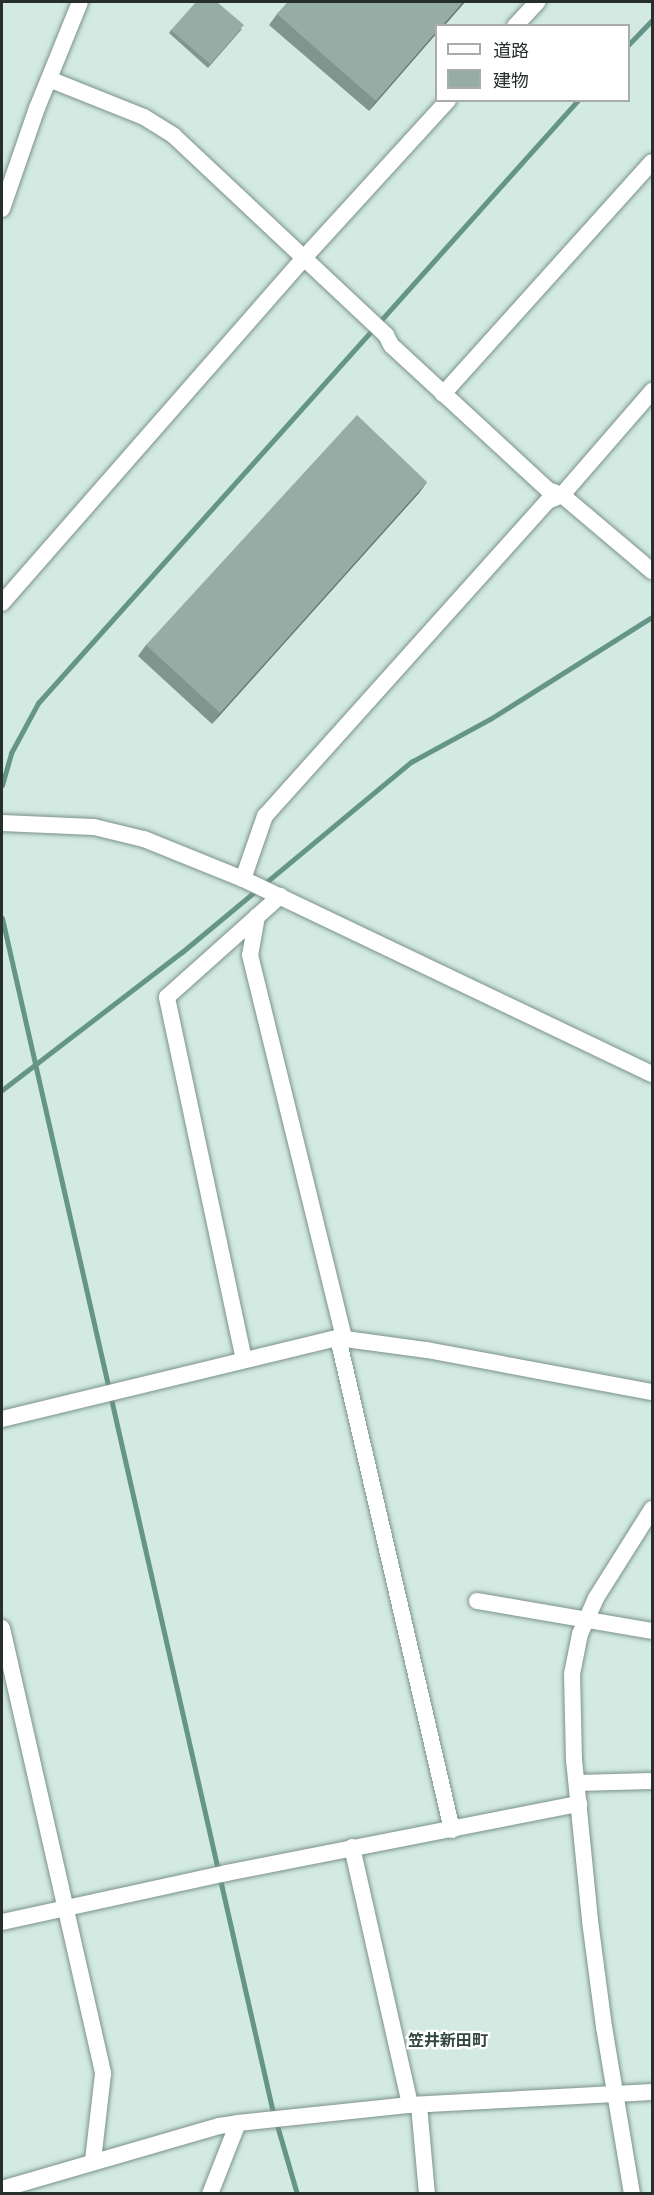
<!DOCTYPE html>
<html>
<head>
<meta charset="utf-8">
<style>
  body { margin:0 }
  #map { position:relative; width:654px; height:2195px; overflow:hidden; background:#d2eae1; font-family:"Asap Condensed","Noto Sans JP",sans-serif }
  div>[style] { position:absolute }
  .stream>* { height:5px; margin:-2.5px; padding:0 2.5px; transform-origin:2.5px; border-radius:2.5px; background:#659586 }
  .roads { filter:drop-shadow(0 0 2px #7b928a) drop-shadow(0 0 2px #7b928a) }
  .minor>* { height:16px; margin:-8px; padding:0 8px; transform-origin:8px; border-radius:8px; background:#fff }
  .wall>* { inset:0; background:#80958e }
  .shaded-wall>* { inset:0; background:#687974 }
  .building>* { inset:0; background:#95ada5 }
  span { translate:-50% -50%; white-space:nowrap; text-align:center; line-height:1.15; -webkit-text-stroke:4.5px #fff; paint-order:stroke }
  .neighbourhood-label { font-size:16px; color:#324740; font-weight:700 }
  .frame { position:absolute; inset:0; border:3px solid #262f2c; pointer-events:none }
  .legend { position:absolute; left:435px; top:24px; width:195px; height:78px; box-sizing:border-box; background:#fff; border:2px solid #a8acab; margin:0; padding:8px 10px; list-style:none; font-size:18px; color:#262f2c }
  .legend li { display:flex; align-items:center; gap:12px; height:30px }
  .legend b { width:30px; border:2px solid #a8acab }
</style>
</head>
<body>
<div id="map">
  <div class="stream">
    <div style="left:628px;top:45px;width:35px;rotate:-46deg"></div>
    <div style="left:2px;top:785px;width:33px;rotate:-74deg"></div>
    <div style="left:11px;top:753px;width:57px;rotate:-61.6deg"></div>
    <div style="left:38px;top:703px;width:809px;rotate:-48.15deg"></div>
    <div style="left:2px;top:918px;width:1220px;rotate:77.22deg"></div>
    <div style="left:272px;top:2108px;width:90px;rotate:73.8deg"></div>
    <div style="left:2px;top:1090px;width:227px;rotate:-37.5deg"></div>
    <div style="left:182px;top:952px;width:298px;rotate:-39.7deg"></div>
    <div style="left:411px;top:762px;width:90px;rotate:-28.6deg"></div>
    <div style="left:490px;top:719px;width:191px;rotate:-32.2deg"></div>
  </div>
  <div class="roads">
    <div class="minor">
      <div style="left:515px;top:26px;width:33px;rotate:-47deg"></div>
      <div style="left:49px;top:79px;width:102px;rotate:21.8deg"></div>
      <div style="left:144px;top:117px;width:36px;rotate:32deg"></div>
      <div style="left:174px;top:136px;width:291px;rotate:43.2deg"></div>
      <div style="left:386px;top:335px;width:11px;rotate:63deg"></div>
      <div style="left:391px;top:345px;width:214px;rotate:42.7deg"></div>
      <div style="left:548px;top:490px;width:15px;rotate:20deg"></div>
      <div style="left:562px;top:495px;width:118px;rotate:40.2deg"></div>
      <div style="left:2px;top:209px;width:107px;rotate:-70.9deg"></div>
      <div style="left:37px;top:108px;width:114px;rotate:-67.9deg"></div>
      <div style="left:443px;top:394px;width:312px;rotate:-48deg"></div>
      <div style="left:2px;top:603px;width:457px;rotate:-48.8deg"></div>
      <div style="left:303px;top:259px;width:215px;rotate:-47.6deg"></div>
      <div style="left:2px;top:823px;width:92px;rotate:2.5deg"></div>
      <div style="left:94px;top:827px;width:51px;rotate:13.5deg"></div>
      <div style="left:144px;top:839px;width:107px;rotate:22deg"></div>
      <div style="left:243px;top:879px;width:453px;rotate:25.5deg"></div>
      <div style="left:243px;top:879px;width:67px;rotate:-70.8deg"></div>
      <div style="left:265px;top:816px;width:423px;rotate:-48.1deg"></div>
      <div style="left:548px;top:501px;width:15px;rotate:-23deg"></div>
      <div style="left:562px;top:495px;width:138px;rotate:-49.1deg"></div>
      <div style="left:257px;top:916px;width:40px;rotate:100deg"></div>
      <div style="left:250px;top:955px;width:395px;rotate:76.2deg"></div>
      <div style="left:338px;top:1338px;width:505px;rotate:76.95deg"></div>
      <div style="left:244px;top:1360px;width:371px;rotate:-102deg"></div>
      <div style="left:167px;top:997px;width:152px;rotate:-41.8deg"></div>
      <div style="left:2px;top:1419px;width:346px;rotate:-13.6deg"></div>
      <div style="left:338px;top:1338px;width:90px;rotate:7.7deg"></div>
      <div style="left:427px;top:1350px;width:229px;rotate:10.6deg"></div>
      <div style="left:477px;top:1601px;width:178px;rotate:9.7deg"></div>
      <div style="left:2px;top:1628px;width:457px;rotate:77.2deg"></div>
      <div style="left:103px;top:2074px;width:88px;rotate:96.6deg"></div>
      <div style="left:577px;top:1783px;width:75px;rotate:-1.5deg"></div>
      <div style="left:352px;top:1847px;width:264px;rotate:77.3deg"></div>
      <div style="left:2px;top:1922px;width:229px;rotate:-12.3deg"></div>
      <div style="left:226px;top:1873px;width:360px;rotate:-11.1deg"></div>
      <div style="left:419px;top:2105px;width:89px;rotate:84.9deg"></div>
      <div style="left:2px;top:2189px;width:226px;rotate:-16.2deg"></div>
      <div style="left:219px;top:2126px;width:19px;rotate:-9deg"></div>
      <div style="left:238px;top:2123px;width:173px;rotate:-6deg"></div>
      <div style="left:410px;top:2105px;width:242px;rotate:-3.1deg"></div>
      <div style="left:210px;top:2194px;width:76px;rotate:-68.5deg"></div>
      <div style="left:632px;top:2194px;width:169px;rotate:-99.5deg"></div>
      <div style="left:604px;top:2027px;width:108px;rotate:-97.5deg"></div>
      <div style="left:590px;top:1920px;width:160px;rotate:-95.7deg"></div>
      <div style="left:574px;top:1761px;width:87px;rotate:-91.3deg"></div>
      <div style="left:572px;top:1674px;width:41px;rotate:-78.7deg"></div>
      <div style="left:580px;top:1634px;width:39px;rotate:-66deg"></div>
      <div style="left:596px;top:1598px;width:105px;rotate:-57.8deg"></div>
    </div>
  </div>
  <div class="wall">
    <div style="clip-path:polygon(288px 2px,465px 2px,444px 26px,436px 26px,436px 34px,369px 111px,269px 25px,277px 14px)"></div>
    <div style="clip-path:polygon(242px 29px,208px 68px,169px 33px,171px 30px)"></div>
    <div style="clip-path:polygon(427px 482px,419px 493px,212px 724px,138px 656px,146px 645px)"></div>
  </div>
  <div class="shaded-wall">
    <div style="clip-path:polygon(463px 2px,465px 2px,444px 26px,442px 26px)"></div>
    <div style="clip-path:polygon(436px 32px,436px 34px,369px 111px,376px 101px)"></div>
    <div style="clip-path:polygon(427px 482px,419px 493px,212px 724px,220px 713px)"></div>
  </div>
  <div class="building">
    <div style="clip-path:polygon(196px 2px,217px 2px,244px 25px,210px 64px,171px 30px)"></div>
    <div style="clip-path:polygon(288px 2px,463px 2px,442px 26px,436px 26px,436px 32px,376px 101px,277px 14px)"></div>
    <div style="clip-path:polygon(357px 415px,427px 482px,220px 713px,146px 645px)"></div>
  </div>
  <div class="neighbourhood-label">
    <span style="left:448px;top:2040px">笠井新田町</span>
  </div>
  <div class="frame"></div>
  <ul class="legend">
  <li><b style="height:8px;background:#fff"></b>道路</li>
  <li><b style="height:16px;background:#95ada5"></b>建物</li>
  </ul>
</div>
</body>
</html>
